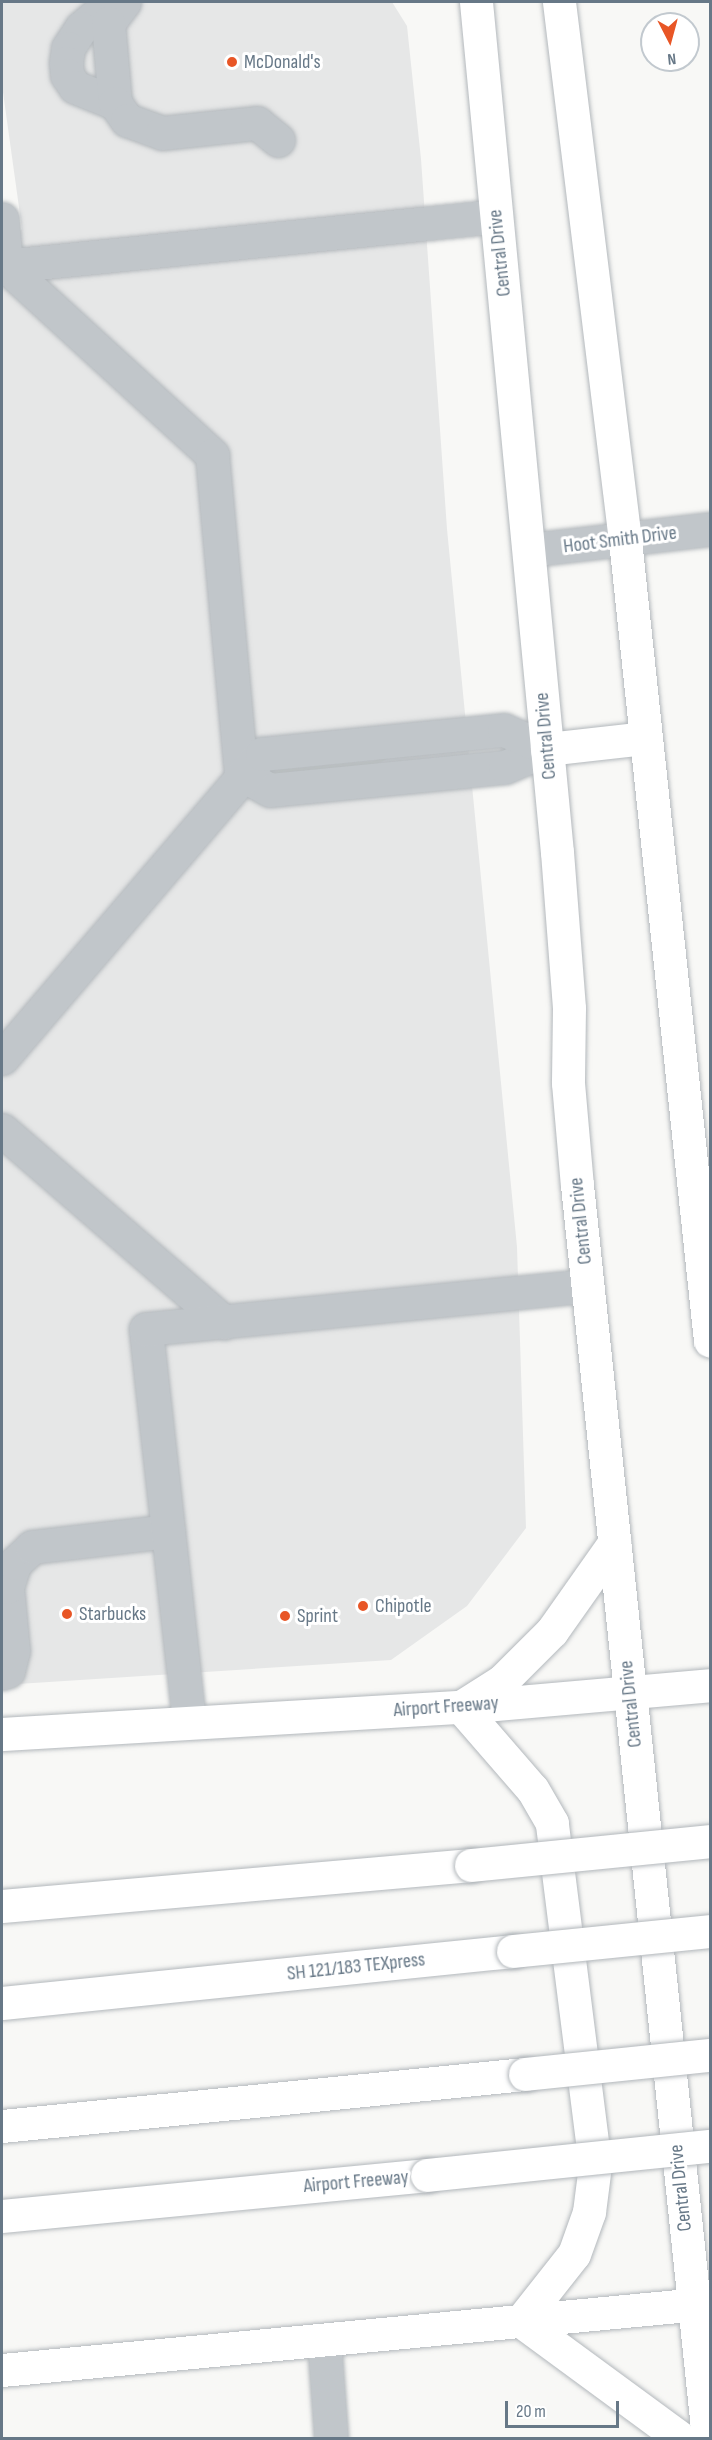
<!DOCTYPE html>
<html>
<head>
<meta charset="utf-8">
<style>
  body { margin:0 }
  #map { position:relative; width:712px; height:2440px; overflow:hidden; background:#f8f8f6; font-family:"Sofia Sans Condensed",sans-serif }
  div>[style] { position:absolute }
  .built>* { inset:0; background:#e6e7e7 }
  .green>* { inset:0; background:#d8ddd5 }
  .roads { filter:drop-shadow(0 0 2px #b3b8bc) drop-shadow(0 0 2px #b3b8bc) }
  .minor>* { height:33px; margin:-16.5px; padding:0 16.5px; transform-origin:16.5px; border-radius:16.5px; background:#c1c6ca }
  .major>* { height:33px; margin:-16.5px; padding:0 16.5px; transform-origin:16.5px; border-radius:16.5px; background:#fff }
  .highway>* { height:33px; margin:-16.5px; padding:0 16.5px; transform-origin:16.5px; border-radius:16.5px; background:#fff }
  .bridges { filter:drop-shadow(0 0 2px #b2b7bb) drop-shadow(0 0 2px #b2b7bb) }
  .highway-bridge>* { height:33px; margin:-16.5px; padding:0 16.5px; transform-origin:16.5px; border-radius:16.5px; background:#fff }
  .dots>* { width:16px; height:16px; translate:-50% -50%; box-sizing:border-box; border:3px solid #fff; border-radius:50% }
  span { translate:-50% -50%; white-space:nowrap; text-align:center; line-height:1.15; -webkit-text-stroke:6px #fff; paint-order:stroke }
  .poi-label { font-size:20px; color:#677887 }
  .left { translate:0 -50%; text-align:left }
  .street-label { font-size:20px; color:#677887 }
  .frame { position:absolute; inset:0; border:3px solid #677887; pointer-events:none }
  .north { position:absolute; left:640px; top:12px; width:60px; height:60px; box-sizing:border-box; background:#fff; border:2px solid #c2c9cf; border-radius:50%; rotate:174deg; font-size:16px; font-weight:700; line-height:24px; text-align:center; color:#677887 }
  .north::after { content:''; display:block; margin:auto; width:21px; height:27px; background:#e85626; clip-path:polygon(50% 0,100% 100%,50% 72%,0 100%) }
  .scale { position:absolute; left:505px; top:2401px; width:114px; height:27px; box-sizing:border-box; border:3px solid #677887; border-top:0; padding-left:8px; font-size:18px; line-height:21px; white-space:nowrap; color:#677887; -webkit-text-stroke:4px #fff; paint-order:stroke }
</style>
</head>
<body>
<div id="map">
  <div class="built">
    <div style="clip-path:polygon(2px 2px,392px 2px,407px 26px,421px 159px,447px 529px,517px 1247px,526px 1528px,467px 1606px,391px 1660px,2px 1685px,2px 249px,22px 229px,2px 85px)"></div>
  </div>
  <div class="green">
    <div style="clip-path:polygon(388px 753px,391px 757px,375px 765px,266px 775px,266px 771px,374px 761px)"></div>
  </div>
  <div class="roads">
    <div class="minor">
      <div style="left:112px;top:2px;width:40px;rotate:140deg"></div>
      <div style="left:81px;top:28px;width:24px;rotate:123deg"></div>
      <div style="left:68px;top:48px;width:15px;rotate:98deg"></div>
      <div style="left:66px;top:63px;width:12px;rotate:85deg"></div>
      <div style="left:67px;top:75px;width:14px;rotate:56deg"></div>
      <div style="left:75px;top:87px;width:43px;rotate:21.8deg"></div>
      <div style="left:124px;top:2px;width:26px;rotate:127deg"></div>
      <div style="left:108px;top:23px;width:80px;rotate:85deg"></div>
      <div style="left:115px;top:103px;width:21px;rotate:55deg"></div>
      <div style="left:127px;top:120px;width:37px;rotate:20deg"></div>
      <div style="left:162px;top:133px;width:96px;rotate:-6deg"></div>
      <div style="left:257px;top:123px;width:27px;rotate:39deg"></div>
      <div style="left:2px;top:219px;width:47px;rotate:85.1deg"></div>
      <div style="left:6px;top:266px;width:280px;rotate:42.5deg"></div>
      <div style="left:212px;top:455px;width:320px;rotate:84.8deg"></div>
      <div style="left:6px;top:266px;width:493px;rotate:-5.8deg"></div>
      <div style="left:529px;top:550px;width:182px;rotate:-6.6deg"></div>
      <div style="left:241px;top:774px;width:33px;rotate:29deg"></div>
      <div style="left:270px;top:790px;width:236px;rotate:-5.6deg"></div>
      <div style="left:505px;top:767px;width:46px;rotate:-23.2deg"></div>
      <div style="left:2px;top:1058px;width:400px;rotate:-49.5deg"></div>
      <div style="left:262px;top:754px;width:243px;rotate:-5.7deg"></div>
      <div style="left:504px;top:730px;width:47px;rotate:23.8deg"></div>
      <div style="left:2px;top:1130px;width:294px;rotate:40.9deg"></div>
      <div style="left:2px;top:1673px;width:6px;rotate:-18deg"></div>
      <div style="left:8px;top:1671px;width:21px;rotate:-76deg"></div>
      <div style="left:13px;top:1651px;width:64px;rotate:-95.4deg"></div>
      <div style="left:7px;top:1587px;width:25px;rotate:-72deg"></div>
      <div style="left:15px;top:1563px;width:23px;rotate:-43deg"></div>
      <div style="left:32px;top:1547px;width:137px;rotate:-6.7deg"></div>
      <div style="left:189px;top:1721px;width:394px;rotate:-96.3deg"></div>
      <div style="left:146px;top:1329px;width:443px;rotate:-5.6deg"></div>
      <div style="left:324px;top:2340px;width:98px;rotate:85.9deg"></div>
    </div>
    <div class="major">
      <div style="left:476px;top:2px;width:854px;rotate:84.56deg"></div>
      <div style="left:557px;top:852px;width:156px;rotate:85.6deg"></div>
      <div style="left:569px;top:1008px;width:75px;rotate:90.8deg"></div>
      <div style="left:568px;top:1083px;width:102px;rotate:85deg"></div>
      <div style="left:577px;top:1185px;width:1260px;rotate:84.03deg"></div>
      <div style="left:559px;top:2px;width:542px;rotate:83.01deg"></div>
      <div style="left:625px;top:540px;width:805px;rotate:83.94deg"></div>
      <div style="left:547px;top:749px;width:99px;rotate:-6.4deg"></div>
      <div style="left:2px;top:1734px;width:460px;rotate:-3.4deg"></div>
      <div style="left:461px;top:1707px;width:250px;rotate:-5deg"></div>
      <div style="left:521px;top:2321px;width:85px;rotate:-51.7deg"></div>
      <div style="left:574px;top:2254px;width:45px;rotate:-70.3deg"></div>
      <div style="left:589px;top:2212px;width:47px;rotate:-82.7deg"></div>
      <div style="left:595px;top:2165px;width:345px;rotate:-97.2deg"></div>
      <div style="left:552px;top:1823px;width:39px;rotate:-120deg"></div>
      <div style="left:532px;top:1789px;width:108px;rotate:-130.9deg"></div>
      <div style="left:461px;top:1707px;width:49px;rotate:-32.4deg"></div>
      <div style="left:502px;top:1681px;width:71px;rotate:-45deg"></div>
      <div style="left:552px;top:1631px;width:108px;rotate:-54.8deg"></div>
      <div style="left:521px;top:2321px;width:197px;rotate:36.3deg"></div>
      <div style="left:2px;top:2370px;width:711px;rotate:-5.41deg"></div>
    </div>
    <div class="highway">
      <div style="left:2px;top:1906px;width:471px;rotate:-5deg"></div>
      <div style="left:2px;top:2003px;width:514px;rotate:-5.81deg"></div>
      <div style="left:2px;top:2126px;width:526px;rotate:-5.68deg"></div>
      <div style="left:2px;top:2216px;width:427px;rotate:-5.5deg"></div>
    </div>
  </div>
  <div class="bridges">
    <div class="highway-bridge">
      <div style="left:471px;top:1865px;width:240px;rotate:-5.7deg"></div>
      <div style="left:513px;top:1951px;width:198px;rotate:-5.8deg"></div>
      <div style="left:525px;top:2074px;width:186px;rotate:-5.9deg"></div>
      <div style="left:427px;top:2175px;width:284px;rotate:-5.9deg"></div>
    </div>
  </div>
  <div class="dots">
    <div style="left:232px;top:62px;background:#e85626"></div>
    <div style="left:363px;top:1606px;background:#e85626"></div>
    <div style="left:67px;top:1614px;background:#e85626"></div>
    <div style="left:285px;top:1616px;background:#e85626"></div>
  </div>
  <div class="poi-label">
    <span class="left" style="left:244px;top:62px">McDonald's</span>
    <span class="left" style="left:375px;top:1606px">Chipotle</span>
    <span class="left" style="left:79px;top:1614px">Starbucks</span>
    <span class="left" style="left:297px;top:1616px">Sprint</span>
  </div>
  <div class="street-label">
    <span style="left:500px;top:253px;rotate:-96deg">Central Drive</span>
    <span style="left:620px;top:540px;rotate:-7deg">Hoot Smith Drive</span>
    <span style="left:546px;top:736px;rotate:-95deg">Central Drive</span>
    <span style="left:581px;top:1221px;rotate:-96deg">Central Drive</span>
    <span style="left:631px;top:1704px;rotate:-96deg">Central Drive</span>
    <span style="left:446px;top:1707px;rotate:-4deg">Airport Freeway</span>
    <span style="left:356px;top:1967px;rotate:-6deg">SH 121/183 TEXpress</span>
    <span style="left:356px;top:2182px;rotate:-5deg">Airport Freeway</span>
    <span style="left:681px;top:2188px;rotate:-96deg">Central Drive</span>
  </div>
  <div class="frame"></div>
  <div class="north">N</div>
  <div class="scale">20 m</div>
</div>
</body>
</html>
